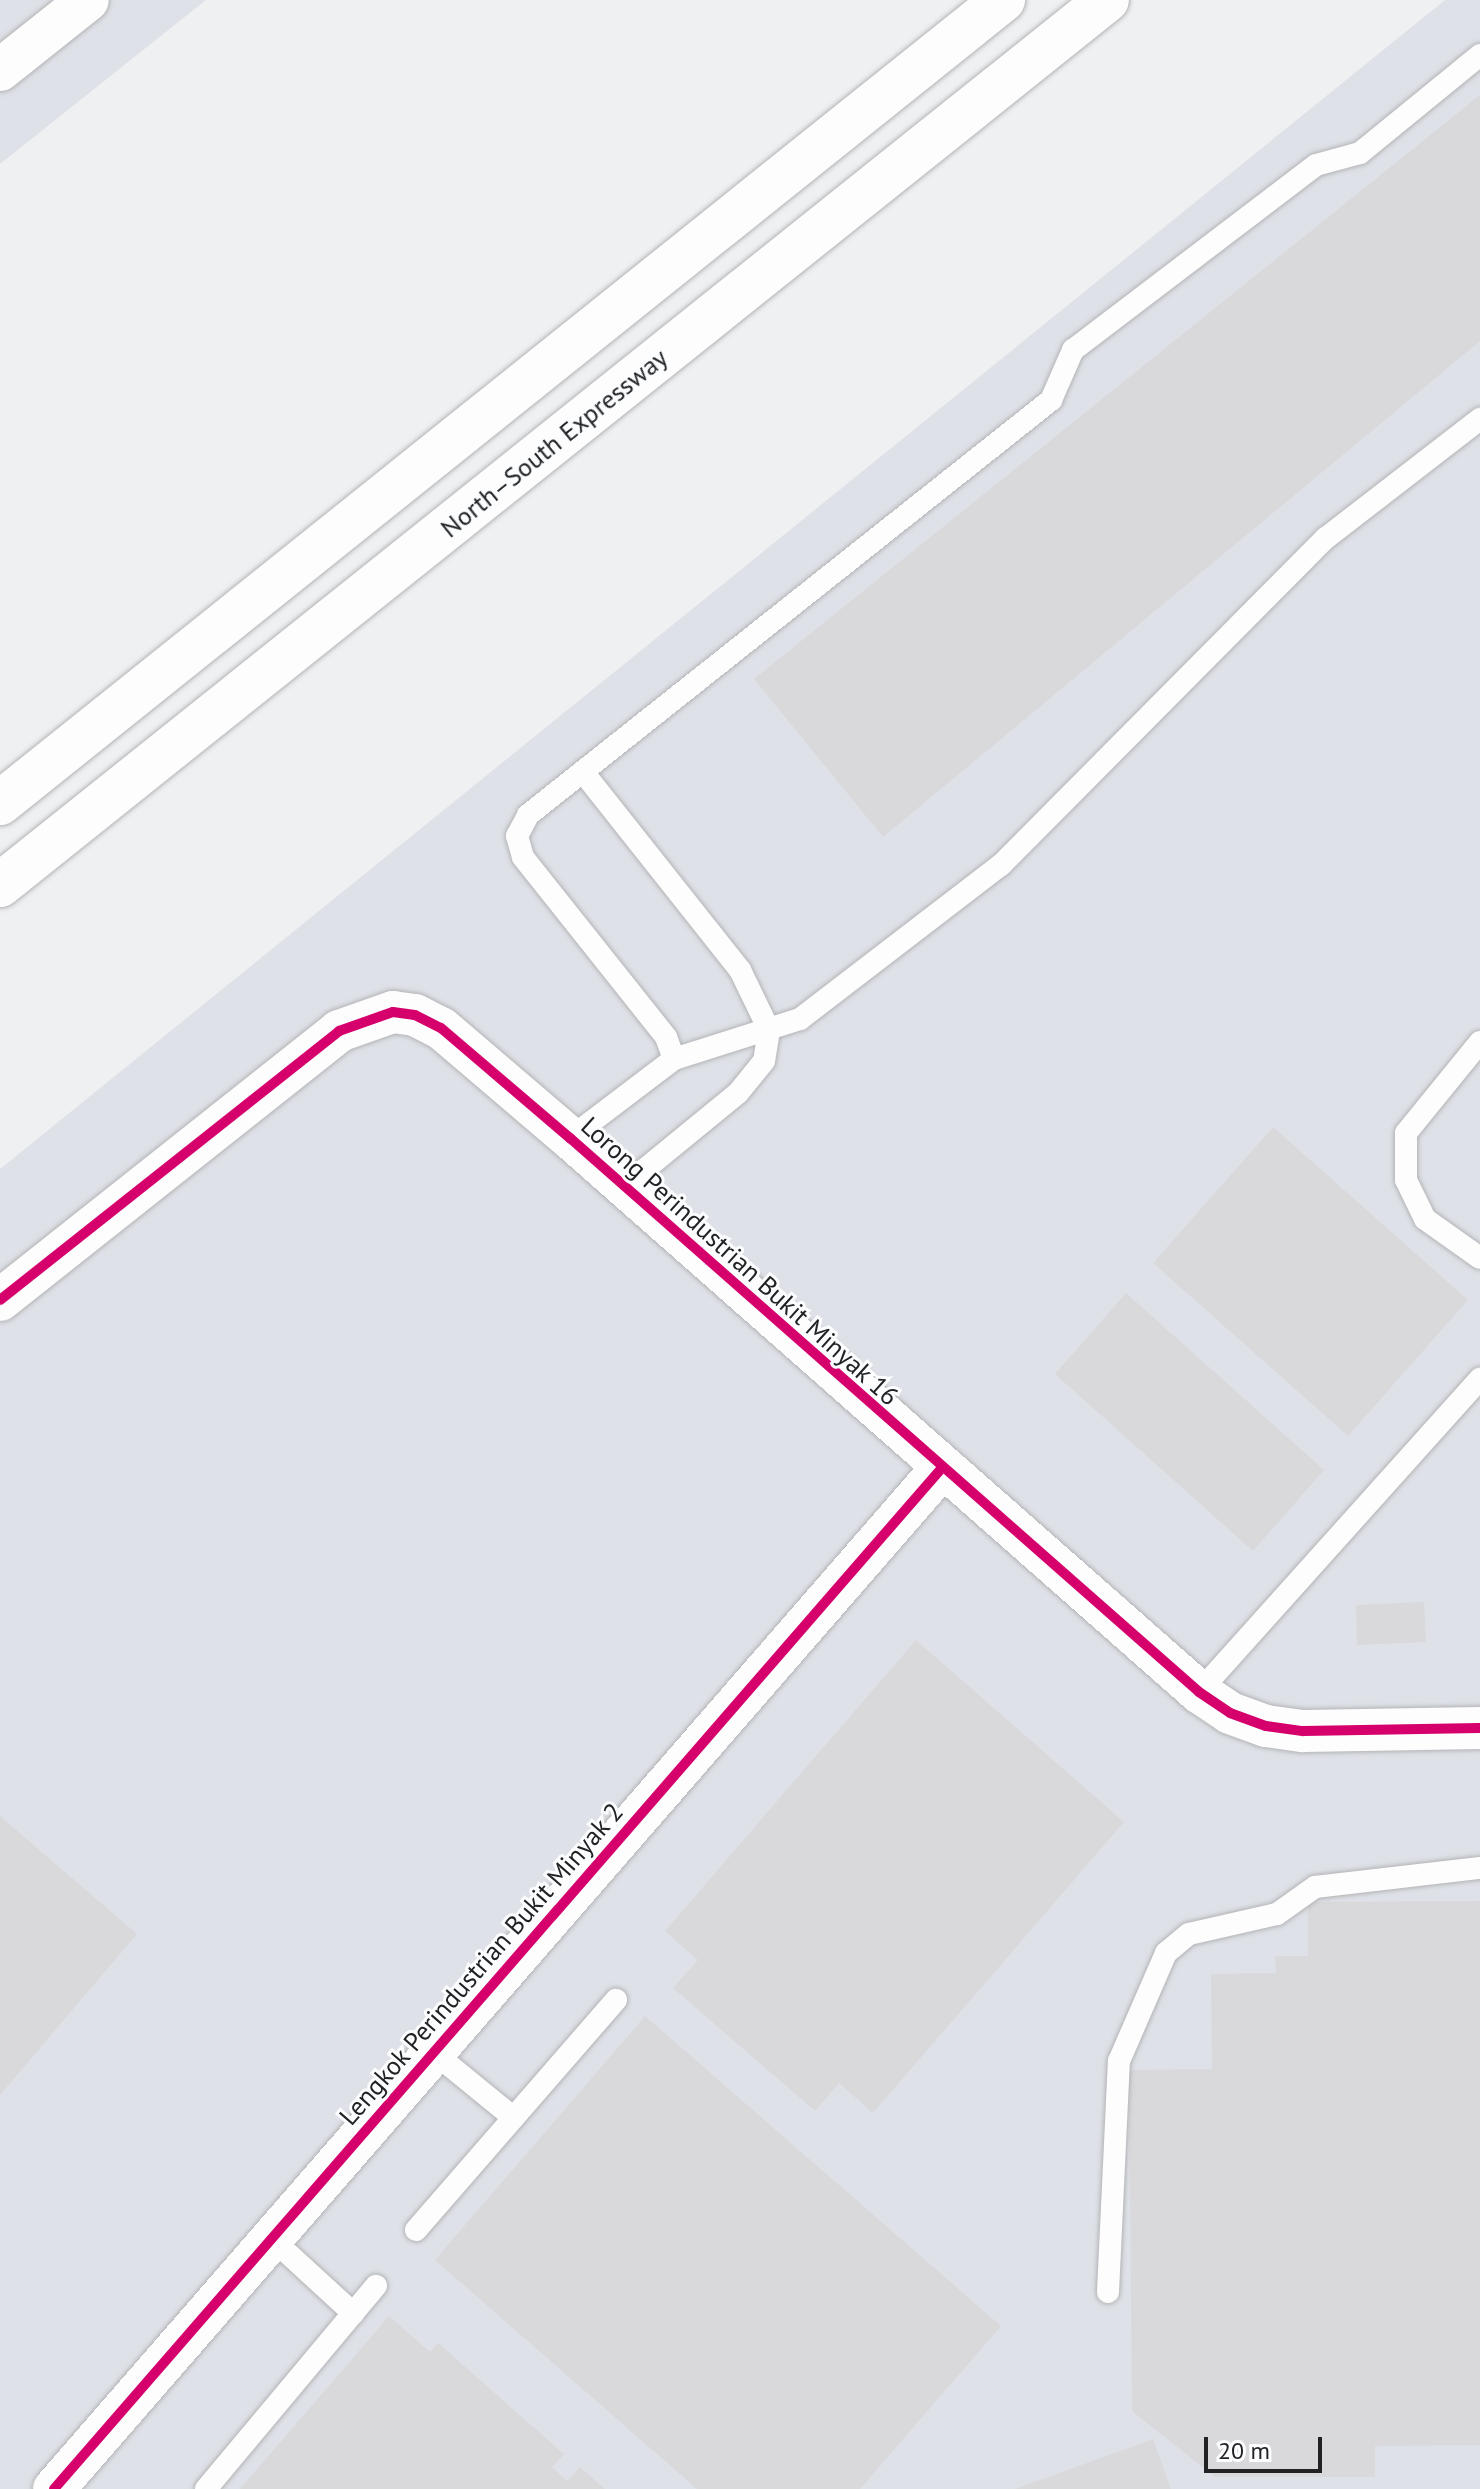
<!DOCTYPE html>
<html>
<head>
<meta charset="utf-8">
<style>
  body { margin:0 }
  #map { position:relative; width:1480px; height:2489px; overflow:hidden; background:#eff0f2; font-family:"PT Sans",sans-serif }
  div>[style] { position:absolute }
  .built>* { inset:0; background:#dee1e7 }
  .building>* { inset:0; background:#d9d9db }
  .roads { filter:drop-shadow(0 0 2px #b3b4b6) drop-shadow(0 0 2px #b3b4b6) }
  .service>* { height:22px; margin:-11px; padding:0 11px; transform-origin:11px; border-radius:11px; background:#fdfdfd }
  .minor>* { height:42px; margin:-21px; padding:0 21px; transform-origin:21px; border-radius:21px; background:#fdfdfd }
  .motorway>* { height:44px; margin:-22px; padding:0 22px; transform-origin:22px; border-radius:22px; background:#fdfdfd }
  .cycleway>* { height:10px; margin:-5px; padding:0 5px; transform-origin:5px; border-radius:5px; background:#d6006c }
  span { translate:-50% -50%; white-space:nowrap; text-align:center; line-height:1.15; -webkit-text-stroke:6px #fcfdff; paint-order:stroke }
  .street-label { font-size:26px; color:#212223 }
  .scale { position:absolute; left:1204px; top:2437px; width:118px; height:36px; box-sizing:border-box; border:4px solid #212223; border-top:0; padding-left:10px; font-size:24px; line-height:28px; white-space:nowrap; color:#212223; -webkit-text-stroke:6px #fcfdff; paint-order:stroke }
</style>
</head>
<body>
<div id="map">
  <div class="built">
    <div style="clip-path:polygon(0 0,206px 0,0 164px)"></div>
    <div style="clip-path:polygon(1445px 0,1480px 0,1480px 2489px,0 2489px,0 1169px)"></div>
  </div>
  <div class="building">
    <div style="clip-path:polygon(1480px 95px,1480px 341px,883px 837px,754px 679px)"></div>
    <div style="clip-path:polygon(1273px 1127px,1468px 1300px,1348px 1436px,1153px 1263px)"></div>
    <div style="clip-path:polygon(1126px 1293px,1324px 1470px,1253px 1551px,1055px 1374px)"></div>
    <div style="clip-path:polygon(1424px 1602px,1426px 1642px,1357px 1645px,1356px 1605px)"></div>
    <div style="clip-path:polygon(916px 1640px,1124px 1822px,873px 2113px,839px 2083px,815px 2111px,673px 1988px,698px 1960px,665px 1931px)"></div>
    <div style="clip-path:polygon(0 1816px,137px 1934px,0 2095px)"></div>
    <div style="clip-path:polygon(1480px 1901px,1480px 2445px,1375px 2446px,1375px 2477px,1215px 2477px,1132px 2411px,1129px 2070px,1212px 2069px,1211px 1974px,1276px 1973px,1275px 1956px,1308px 1956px,1308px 1902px)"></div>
    <div style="clip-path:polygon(645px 2016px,1001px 2326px,860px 2489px,697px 2489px,435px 2260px)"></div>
    <div style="clip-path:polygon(389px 2316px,430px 2352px,438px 2343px,564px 2454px,552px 2467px,567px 2481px,580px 2467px,605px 2489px,240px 2489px)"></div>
    <div style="clip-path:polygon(1153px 2439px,1171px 2489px,1015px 2489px)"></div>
  </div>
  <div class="roads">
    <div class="service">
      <div style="left:583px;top:772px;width:253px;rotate:51.6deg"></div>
      <div style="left:740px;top:970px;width:67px;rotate:64.2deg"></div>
      <div style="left:769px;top:1030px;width:31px;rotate:99deg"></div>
      <div style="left:764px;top:1061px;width:41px;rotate:129.1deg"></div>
      <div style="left:738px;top:1093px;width:150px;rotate:140.7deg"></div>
      <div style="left:1480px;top:1042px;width:117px;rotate:129.1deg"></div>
      <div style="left:1406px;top:1133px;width:47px;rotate:90deg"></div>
      <div style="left:1406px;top:1180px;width:43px;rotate:64deg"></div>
      <div style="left:1425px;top:1219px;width:67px;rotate:35.3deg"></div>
      <div style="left:674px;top:1059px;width:132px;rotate:-17.6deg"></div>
      <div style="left:800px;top:1019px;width:253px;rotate:-37.5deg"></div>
      <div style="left:1001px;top:865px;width:461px;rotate:-45.2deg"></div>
      <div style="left:1326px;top:538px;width:195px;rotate:-37.7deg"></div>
      <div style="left:570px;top:1138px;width:131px;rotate:-37.2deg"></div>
      <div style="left:674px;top:1059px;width:23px;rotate:-110deg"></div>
      <div style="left:666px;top:1037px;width:230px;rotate:-128.5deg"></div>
      <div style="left:523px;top:857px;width:22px;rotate:-106deg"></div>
      <div style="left:517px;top:836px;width:24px;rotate:-62deg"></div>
      <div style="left:528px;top:815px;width:668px;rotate:-38.43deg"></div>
      <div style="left:1051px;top:400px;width:55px;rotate:-66.3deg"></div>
      <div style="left:1073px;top:350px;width:305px;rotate:-37.3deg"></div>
      <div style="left:1316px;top:165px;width:46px;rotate:-15.3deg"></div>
      <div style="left:1360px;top:153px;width:155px;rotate:-39.2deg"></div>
      <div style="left:1199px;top:1692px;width:421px;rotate:-48.1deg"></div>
      <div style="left:433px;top:2052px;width:104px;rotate:39.2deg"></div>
      <div style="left:416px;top:2230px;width:305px;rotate:-49deg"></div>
      <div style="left:270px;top:2237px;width:113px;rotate:42.5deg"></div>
      <div style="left:1108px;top:2292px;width:231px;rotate:-87.3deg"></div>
      <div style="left:1119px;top:2061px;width:118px;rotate:-66.5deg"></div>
      <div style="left:1166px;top:1953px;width:30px;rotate:-40deg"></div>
      <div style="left:1189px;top:1934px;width:90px;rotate:-12.8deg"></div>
      <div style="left:1277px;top:1914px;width:47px;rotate:-35.4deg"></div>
      <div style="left:1315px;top:1887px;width:166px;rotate:-6.6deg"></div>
      <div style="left:206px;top:2489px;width:265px;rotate:-50.1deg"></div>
    </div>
    <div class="minor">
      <div style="left:0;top:70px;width:112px;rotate:-38.5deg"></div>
      <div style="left:0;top:1300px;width:433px;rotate:-38.4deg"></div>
      <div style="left:339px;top:1031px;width:57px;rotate:-19.4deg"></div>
      <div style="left:393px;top:1012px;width:22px;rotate:8deg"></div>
      <div style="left:415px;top:1015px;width:29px;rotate:27deg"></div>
      <div style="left:441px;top:1028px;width:170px;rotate:40.5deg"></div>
      <div style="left:570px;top:1138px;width:838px;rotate:41.37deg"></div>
      <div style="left:1199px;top:1692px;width:37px;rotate:34deg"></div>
      <div style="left:1230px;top:1713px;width:38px;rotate:20deg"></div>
      <div style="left:1266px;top:1726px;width:37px;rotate:8deg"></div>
      <div style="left:1303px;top:1731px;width:177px;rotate:-1deg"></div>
      <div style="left:54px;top:2489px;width:1352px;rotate:-48.99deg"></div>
    </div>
    <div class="motorway">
      <div style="left:0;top:803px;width:1285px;rotate:-38.68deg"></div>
      <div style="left:0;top:885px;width:1417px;rotate:-38.64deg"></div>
    </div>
  </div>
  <div class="cycleway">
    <div style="left:0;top:1300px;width:433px;rotate:-38.4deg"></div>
    <div style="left:339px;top:1031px;width:57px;rotate:-19.4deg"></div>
    <div style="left:393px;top:1012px;width:22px;rotate:8deg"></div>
    <div style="left:415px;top:1015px;width:29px;rotate:27deg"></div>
    <div style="left:441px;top:1028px;width:170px;rotate:40.5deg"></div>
    <div style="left:570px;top:1138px;width:838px;rotate:41.37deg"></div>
    <div style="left:1199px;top:1692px;width:37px;rotate:34deg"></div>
    <div style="left:1230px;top:1713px;width:38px;rotate:20deg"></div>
    <div style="left:1266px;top:1726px;width:37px;rotate:8deg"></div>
    <div style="left:1303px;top:1731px;width:177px;rotate:-1deg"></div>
    <div style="left:54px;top:2489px;width:1352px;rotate:-48.99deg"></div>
  </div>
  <div class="street-label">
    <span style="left:554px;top:443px;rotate:-39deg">North–South Expressway</span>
    <span style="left:740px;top:1261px;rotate:42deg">Lorong Perindustrian Bukit Minyak 16</span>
    <span style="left:481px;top:1964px;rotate:-49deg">Lengkok Perindustrian Bukit Minyak 2</span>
  </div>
  <div class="scale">20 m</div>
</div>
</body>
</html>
